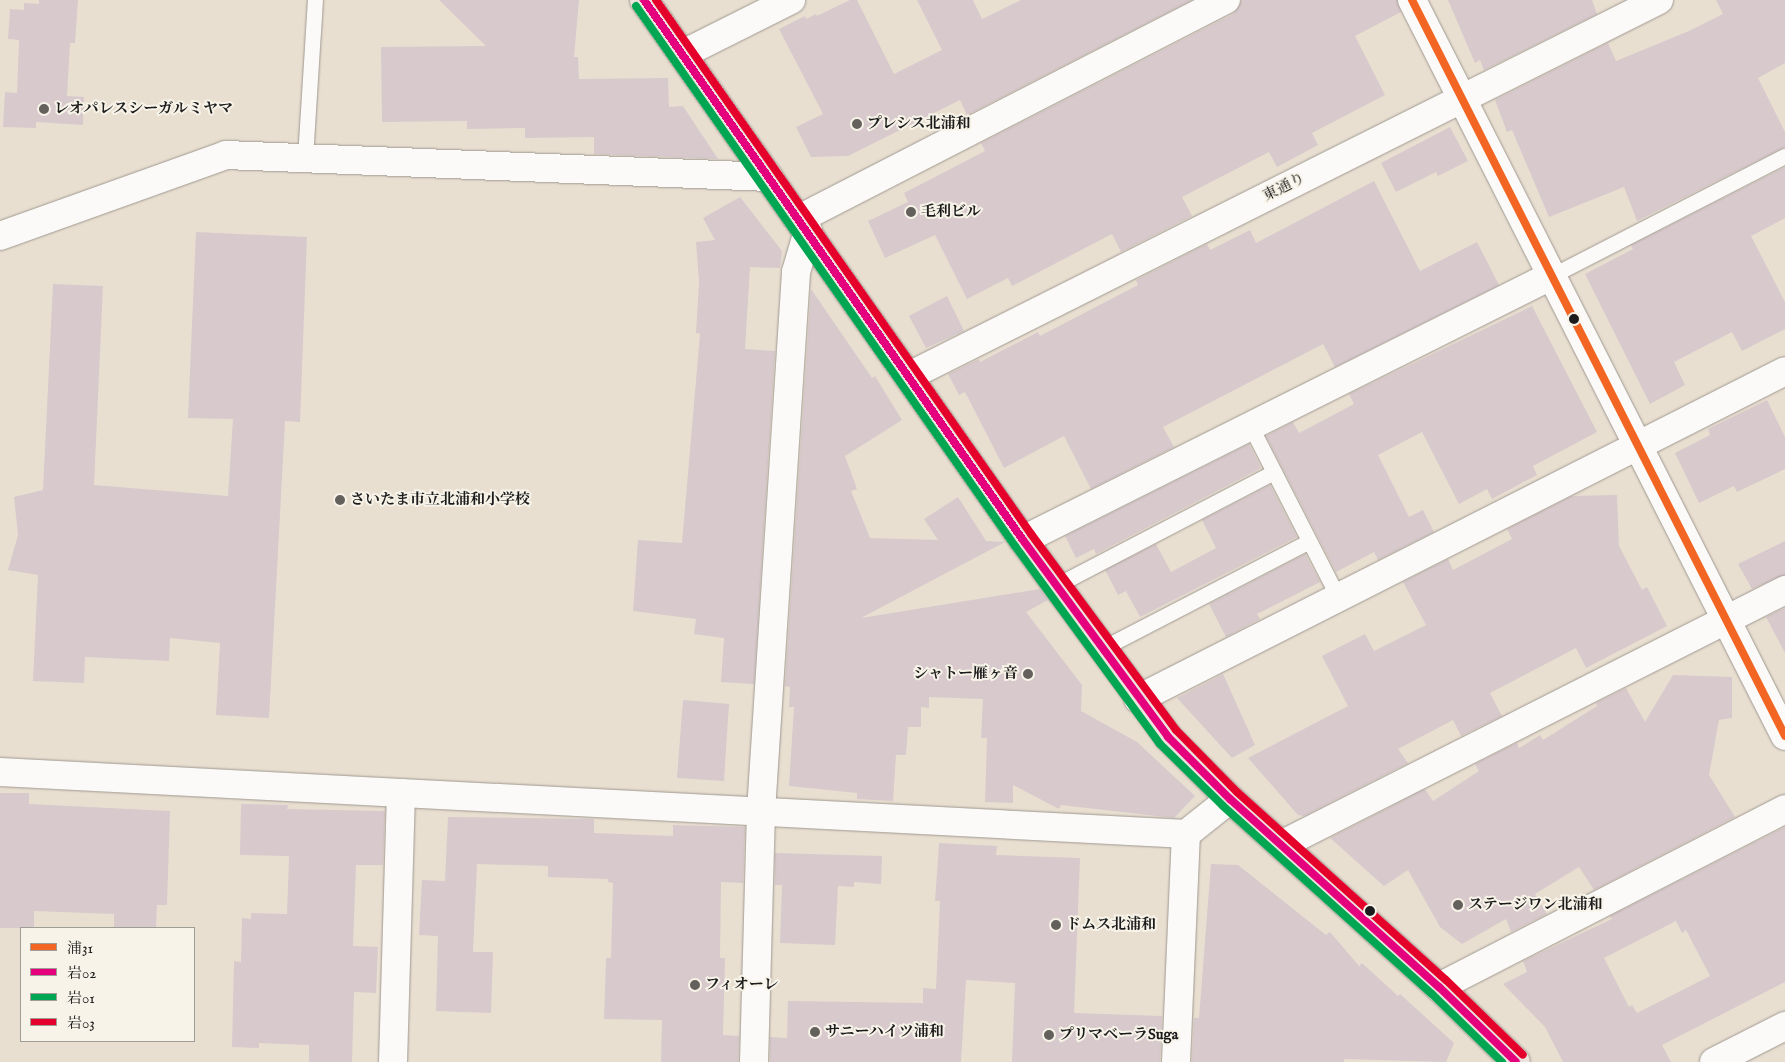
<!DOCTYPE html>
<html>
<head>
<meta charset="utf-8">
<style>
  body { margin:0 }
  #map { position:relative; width:1785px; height:1062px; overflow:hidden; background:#e9dfd1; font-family:"IM FELL English","Noto Serif JP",serif }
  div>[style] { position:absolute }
  .building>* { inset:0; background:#d8c9cc }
  .roads { filter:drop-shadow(0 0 1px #9f9991) drop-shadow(0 0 1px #9f9991) }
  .service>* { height:15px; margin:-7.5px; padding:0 7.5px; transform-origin:7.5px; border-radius:7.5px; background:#fcfaf8 }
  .minor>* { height:28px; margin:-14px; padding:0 14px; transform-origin:14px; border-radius:14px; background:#fcfaf8 }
  .tertiary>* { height:28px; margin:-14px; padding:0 14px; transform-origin:14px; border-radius:14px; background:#fcfaf8 }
  .primary>* { height:28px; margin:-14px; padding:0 14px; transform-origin:14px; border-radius:14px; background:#ece4dc }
  .bus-1>* { height:8px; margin:-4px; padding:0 4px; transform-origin:4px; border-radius:4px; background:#f26522 }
  .bus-2>* { height:8px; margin:-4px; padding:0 4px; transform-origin:4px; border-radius:4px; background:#e5007d }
  .bus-3>* { height:8px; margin:-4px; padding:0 4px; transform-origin:4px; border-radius:4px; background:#00a651 }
  .bus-4>* { height:8px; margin:-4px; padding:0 4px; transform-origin:4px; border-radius:4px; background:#e4002b }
  .dots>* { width:14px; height:14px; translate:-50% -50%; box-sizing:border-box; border:2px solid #f7f3e8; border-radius:50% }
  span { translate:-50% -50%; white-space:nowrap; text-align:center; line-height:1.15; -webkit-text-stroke:4px #f7f3e8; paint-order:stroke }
  .poi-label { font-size:15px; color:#1c1c1c; font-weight:700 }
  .left { translate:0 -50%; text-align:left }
  .right { translate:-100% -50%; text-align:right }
  .street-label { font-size:15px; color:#1c1c1c }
  .legend { position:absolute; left:20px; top:927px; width:175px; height:115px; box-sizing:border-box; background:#f7f3e8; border:1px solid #9f9d96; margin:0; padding:6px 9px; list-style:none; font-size:15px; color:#1c1c1c }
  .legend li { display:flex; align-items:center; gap:10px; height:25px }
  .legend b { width:25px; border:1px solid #9f9d96 }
</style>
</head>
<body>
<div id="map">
  <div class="building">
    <div style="clip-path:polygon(39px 0,78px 0,75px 43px,70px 43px,67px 96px,84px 97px,83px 125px,36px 122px,36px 128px,3px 127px,5px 92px,17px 93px,19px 40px,8px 39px,10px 9px,24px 10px,24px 3px,39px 4px)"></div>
    <div style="clip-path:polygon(439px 0,579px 0,574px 57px,578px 57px,579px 79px,668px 78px,669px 107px,683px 106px,718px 159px,594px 154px,594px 137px,525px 138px,525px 128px,467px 129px,467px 121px,382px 122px,381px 47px,486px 46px)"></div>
    <div style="clip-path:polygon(850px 0,857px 0,894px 74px,942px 50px,917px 0,973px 0,982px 19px,1021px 0,1192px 0,967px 115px,960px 100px,848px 156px,811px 157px,796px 127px,823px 114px,779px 29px,805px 16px,806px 19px,816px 14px,817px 16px)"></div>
    <div style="clip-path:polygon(1242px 0,1397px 0,1401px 12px,1355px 36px,1385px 95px,1312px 133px,1318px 145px,1277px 167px,1269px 152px,1182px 197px,1192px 216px,1121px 252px,1112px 234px,1012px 286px,1008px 278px,967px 299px,935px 235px,885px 258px,868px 221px,908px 202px,904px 193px,985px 151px,981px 143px,1233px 14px)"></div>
    <div style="clip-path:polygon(1448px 0,1592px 0,1597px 14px,1484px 70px,1480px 60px,1475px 63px)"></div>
    <div style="clip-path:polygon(1716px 0,1785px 0,1785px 63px,1758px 78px,1785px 132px,1785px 147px,1637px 221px,1624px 187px,1549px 217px,1512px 130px,1507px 132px,1495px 100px,1608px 43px,1616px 61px,1689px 31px,1723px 14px)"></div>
    <div style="clip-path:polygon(1450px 127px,1468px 161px,1438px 176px,1436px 172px,1396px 192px,1381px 163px)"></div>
    <div style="clip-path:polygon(1785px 167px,1785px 218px,1751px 236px,1785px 302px,1785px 329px,1742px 351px,1732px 332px,1674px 362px,1685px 385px,1650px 404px,1585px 274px,1633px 249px,1631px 245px)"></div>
    <div style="clip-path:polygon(1374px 181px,1420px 271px,1477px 242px,1499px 285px,1335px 367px,1323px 344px,1163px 427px,1174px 447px,1091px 489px,1064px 436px,1004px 468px,965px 392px,959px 395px,948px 374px,979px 359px,980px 362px,1038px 332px,1040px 336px,1138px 285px,1136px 280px,1207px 244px,1210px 250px,1250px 230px,1256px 243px)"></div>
    <div style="clip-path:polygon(740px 197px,782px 251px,780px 268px,750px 267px,745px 349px,775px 351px,754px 684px,721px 682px,724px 638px,694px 634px,696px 619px,633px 611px,638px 540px,682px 543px,700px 334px,696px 333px,699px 281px,696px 242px,715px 240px,703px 218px)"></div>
    <div style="clip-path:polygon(196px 232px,307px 237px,300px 422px,285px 421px,269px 718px,216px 715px,220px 643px,170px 638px,169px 661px,85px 657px,84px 683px,33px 681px,38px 575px,8px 570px,18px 535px,14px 497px,43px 490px,53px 284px,103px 286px,94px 485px,228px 496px,233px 419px,188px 418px)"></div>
    <div style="clip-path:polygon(811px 289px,872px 378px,875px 376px,902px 420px,845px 456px,857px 489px,851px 491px,870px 538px,938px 540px,924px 519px,958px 497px,986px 541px,1005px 542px,861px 618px,1040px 589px,1048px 600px,1026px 612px,1082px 685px,1081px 711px,1137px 742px,1195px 796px,1174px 818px,1061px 805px,1059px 809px,1013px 785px,1013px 803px,985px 802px,987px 738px,981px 738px,983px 699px,929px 697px,929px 708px,921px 707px,921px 727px,908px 727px,906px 755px,896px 755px,893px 801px,857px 799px,857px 793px,789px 786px,794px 707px,789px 707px,790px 687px,785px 686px)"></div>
    <div style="clip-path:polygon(947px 296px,964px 331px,926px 348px,909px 316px)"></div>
    <div style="clip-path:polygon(1532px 306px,1597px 432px,1533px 466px,1537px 475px,1492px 499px,1487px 489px,1459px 504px,1422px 432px,1378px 455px,1409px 517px,1423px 510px,1434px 532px,1378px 560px,1374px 552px,1336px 572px,1266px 436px,1293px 422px,1299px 433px,1354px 404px,1349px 394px)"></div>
    <div style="clip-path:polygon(1767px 400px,1785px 437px,1785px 469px,1737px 492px,1734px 486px,1699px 503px,1675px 453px,1710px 435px,1708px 429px)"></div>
    <div style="clip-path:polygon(1249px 444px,1261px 468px,1096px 554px,1094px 549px,1076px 558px,1065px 536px)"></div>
    <div style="clip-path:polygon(1270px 485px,1297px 537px,1140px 617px,1126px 591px,1118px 595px,1105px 570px,1156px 544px,1171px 572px,1216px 548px,1202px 520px)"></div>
    <div style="clip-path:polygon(1617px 495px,1619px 546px,1642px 590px,1647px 587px,1667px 626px,1586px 668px,1576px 648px,1490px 693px,1502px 716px,1461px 736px,1453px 720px,1398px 749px,1408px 763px,1304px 816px,1298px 815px,1248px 758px,1348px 706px,1322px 656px,1365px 634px,1374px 651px,1426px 625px,1403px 582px,1448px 559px,1453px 570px,1512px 539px,1507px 529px,1572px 496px)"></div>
    <div style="clip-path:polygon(1785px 541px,1785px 575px,1752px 589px,1738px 564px)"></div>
    <div style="clip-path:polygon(1305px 554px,1320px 582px,1257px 614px,1260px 619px,1226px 637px,1209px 604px)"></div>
    <div style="clip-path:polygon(1785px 608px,1785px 653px,1766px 617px)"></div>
    <div style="clip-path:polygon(1223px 674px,1255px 745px,1232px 758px,1177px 698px)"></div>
    <div style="clip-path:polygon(1673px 675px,1732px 677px,1732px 718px,1719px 720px,1709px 775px,1735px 817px,1594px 890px,1579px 867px,1535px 894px,1547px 914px,1511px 932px,1506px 919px,1462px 944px,1440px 927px,1408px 870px,1384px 886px,1330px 838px,1425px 789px,1433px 801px,1479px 771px,1475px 764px,1517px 743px,1519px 748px,1540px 735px,1543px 740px,1597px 706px,1596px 703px,1626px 688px,1645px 722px)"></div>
    <div style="clip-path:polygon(683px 700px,729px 704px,724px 781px,677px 778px)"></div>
    <div style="clip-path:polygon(0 793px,29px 793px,29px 804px,170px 811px,167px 905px,157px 905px,156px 928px,114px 928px,114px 914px,34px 911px,34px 928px,0 928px)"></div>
    <div style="clip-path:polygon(241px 804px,288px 805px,287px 809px,385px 811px,383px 865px,356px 865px,353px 946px,378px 947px,376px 993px,354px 992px,352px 1062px,309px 1062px,309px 1045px,259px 1043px,259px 1048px,232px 1047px,234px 961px,241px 962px,242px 918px,251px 919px,251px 913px,287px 914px,289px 856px,240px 855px)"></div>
    <div style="clip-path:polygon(448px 817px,594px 819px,594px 833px,673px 836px,673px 825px,745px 827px,743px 883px,721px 882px,720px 958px,725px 958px,723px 1035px,739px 1036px,738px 1062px,661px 1062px,662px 1020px,604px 1019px,606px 958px,611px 958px,613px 883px,608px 882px,608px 879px,548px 877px,548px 866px,477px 864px,473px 952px,493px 952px,491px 1013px,436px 1011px,438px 936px,419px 935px,422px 880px,445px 881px)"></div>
    <div style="clip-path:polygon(evenodd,1785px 827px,1785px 982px,1662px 1045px,1671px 1062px,1563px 1062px,1545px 1027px,1503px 984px,1527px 972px,1523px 961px,1612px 919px,1610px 916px,1785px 827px,1676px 921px,1682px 933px,1686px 930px,1710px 976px,1637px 1013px,1632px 1005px,1629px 1007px,1604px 958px,1676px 921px)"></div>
    <div style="clip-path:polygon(939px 843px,997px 846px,996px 855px,1080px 858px,1074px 1013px,1162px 1016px,1160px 1062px,1012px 1062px,1015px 983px,966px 980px,961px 1062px,770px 1062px,770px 1037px,787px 1038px,788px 1001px,923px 1003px,923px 988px,936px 989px,940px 901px,935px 901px)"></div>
    <div style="clip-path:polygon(775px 853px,882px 856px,881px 884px,854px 882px,854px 887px,838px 886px,835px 945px,780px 943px,782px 885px,775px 885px)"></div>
    <div style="clip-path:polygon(1211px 864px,1238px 865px,1326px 935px,1330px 932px,1359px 966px,1362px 963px,1398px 996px,1400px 994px,1454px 1043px,1446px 1062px,1344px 1059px,1344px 1062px,1192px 1062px,1194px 1018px,1199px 1018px)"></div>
  </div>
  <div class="roads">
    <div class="service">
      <div style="left:305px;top:158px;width:158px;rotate:-86.4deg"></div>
      <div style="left:1553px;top:275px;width:261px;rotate:-27.2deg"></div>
      <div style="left:1251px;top:427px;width:193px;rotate:62.9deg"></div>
      <div style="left:1055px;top:586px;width:247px;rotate:-27.5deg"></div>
      <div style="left:1101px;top:649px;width:234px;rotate:-27.4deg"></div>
    </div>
    <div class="minor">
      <div style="left:683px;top:54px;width:121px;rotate:-26.6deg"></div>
      <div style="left:799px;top:219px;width:480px;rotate:-27.2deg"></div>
      <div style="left:0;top:236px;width:240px;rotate:-19.7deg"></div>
      <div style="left:226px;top:155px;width:543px;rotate:2.32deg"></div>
      <div style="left:909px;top:376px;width:839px;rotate:-26.63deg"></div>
      <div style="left:1023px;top:540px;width:593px;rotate:-26.57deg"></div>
      <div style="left:1138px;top:699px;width:725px;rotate:-26.88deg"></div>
      <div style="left:0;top:772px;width:1188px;rotate:2.99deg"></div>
      <div style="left:1186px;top:834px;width:56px;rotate:-38.5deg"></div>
      <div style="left:1281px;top:845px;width:565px;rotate:-26.84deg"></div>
      <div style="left:1439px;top:987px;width:389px;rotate:-27.2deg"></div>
      <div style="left:393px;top:1062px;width:269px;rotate:-88.3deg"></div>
      <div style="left:754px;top:1062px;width:251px;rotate:-88.4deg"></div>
      <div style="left:761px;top:811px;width:540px;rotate:-86.28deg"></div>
      <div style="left:796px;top:272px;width:43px;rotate:-73.7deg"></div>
      <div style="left:1176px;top:1062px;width:228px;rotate:-87.5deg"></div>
      <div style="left:1714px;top:1062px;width:80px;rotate:-26.9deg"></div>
    </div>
    <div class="tertiary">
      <div style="left:1412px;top:0;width:825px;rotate:63.12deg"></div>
    </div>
    <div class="primary">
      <div style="left:644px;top:0;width:660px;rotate:54.94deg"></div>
      <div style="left:1023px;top:540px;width:245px;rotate:53.6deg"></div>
      <div style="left:1168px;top:737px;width:88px;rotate:45deg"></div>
      <div style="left:1230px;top:799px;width:281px;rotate:42deg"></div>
      <div style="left:1439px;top:987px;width:107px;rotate:44.2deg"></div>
    </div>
  </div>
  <div class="bus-1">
    <div style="left:1412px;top:0;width:825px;rotate:63.12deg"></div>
  </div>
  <div class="bus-2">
    <div style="left:644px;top:0;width:660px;rotate:54.94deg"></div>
    <div style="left:1023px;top:540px;width:245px;rotate:53.6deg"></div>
    <div style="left:1168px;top:737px;width:88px;rotate:45deg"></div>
    <div style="left:1230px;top:799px;width:281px;rotate:42deg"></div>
    <div style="left:1439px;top:987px;width:107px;rotate:44.2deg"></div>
  </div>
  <div class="bus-3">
    <div style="left:636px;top:6px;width:660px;rotate:54.94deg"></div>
    <div style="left:1015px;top:546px;width:245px;rotate:53.8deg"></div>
    <div style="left:1160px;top:744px;width:88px;rotate:44.5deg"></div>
    <div style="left:1223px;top:806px;width:281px;rotate:42deg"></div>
    <div style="left:1432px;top:994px;width:98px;rotate:44.2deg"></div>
  </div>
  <div class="bus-4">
    <div style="left:656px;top:0;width:653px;rotate:54.92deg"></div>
    <div style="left:1031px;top:534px;width:244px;rotate:53.5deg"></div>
    <div style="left:1176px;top:730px;width:87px;rotate:45.5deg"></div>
    <div style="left:1237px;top:792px;width:281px;rotate:42deg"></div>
    <div style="left:1446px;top:980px;width:107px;rotate:44.2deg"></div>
  </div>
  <div class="dots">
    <div style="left:44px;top:109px;background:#64605b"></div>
    <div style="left:857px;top:124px;background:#64605b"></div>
    <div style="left:911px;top:212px;background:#64605b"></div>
    <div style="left:1574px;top:319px;background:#1c1c1c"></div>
    <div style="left:340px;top:500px;background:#64605b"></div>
    <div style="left:1028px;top:674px;background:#64605b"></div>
    <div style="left:1458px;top:905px;background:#64605b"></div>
    <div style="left:1370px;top:911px;background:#1c1c1c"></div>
    <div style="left:1056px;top:925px;background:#64605b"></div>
    <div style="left:695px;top:985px;background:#64605b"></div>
    <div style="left:815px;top:1032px;background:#64605b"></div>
    <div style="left:1049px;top:1035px;background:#64605b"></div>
  </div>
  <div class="poi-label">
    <span class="left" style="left:54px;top:109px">レオパレスシーガルミヤマ</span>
    <span class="left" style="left:867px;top:124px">プレシス北浦和</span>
    <span class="left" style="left:921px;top:212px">毛利ビル</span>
    <span class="left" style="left:350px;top:500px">さいたま市立北浦和小学校</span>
    <span class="right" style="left:1018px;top:674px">シャトー雁ヶ音</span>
    <span class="left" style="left:1468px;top:905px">ステージワン北浦和</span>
    <span class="left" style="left:1066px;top:925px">ドムス北浦和</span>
    <span class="left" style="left:705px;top:985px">フィオーレ</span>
    <span class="left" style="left:825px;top:1032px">サニーハイツ浦和</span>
    <span class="left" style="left:1059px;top:1035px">プリマベーラSuga</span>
  </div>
  <div class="street-label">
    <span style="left:1284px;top:187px;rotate:-27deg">東通り</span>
  </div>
  <ul class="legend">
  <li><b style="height:6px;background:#f26522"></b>浦31</li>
  <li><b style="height:6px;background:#e5007d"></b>岩02</li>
  <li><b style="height:6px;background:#00a651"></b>岩01</li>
  <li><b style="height:6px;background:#e4002b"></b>岩03</li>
  </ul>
</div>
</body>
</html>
